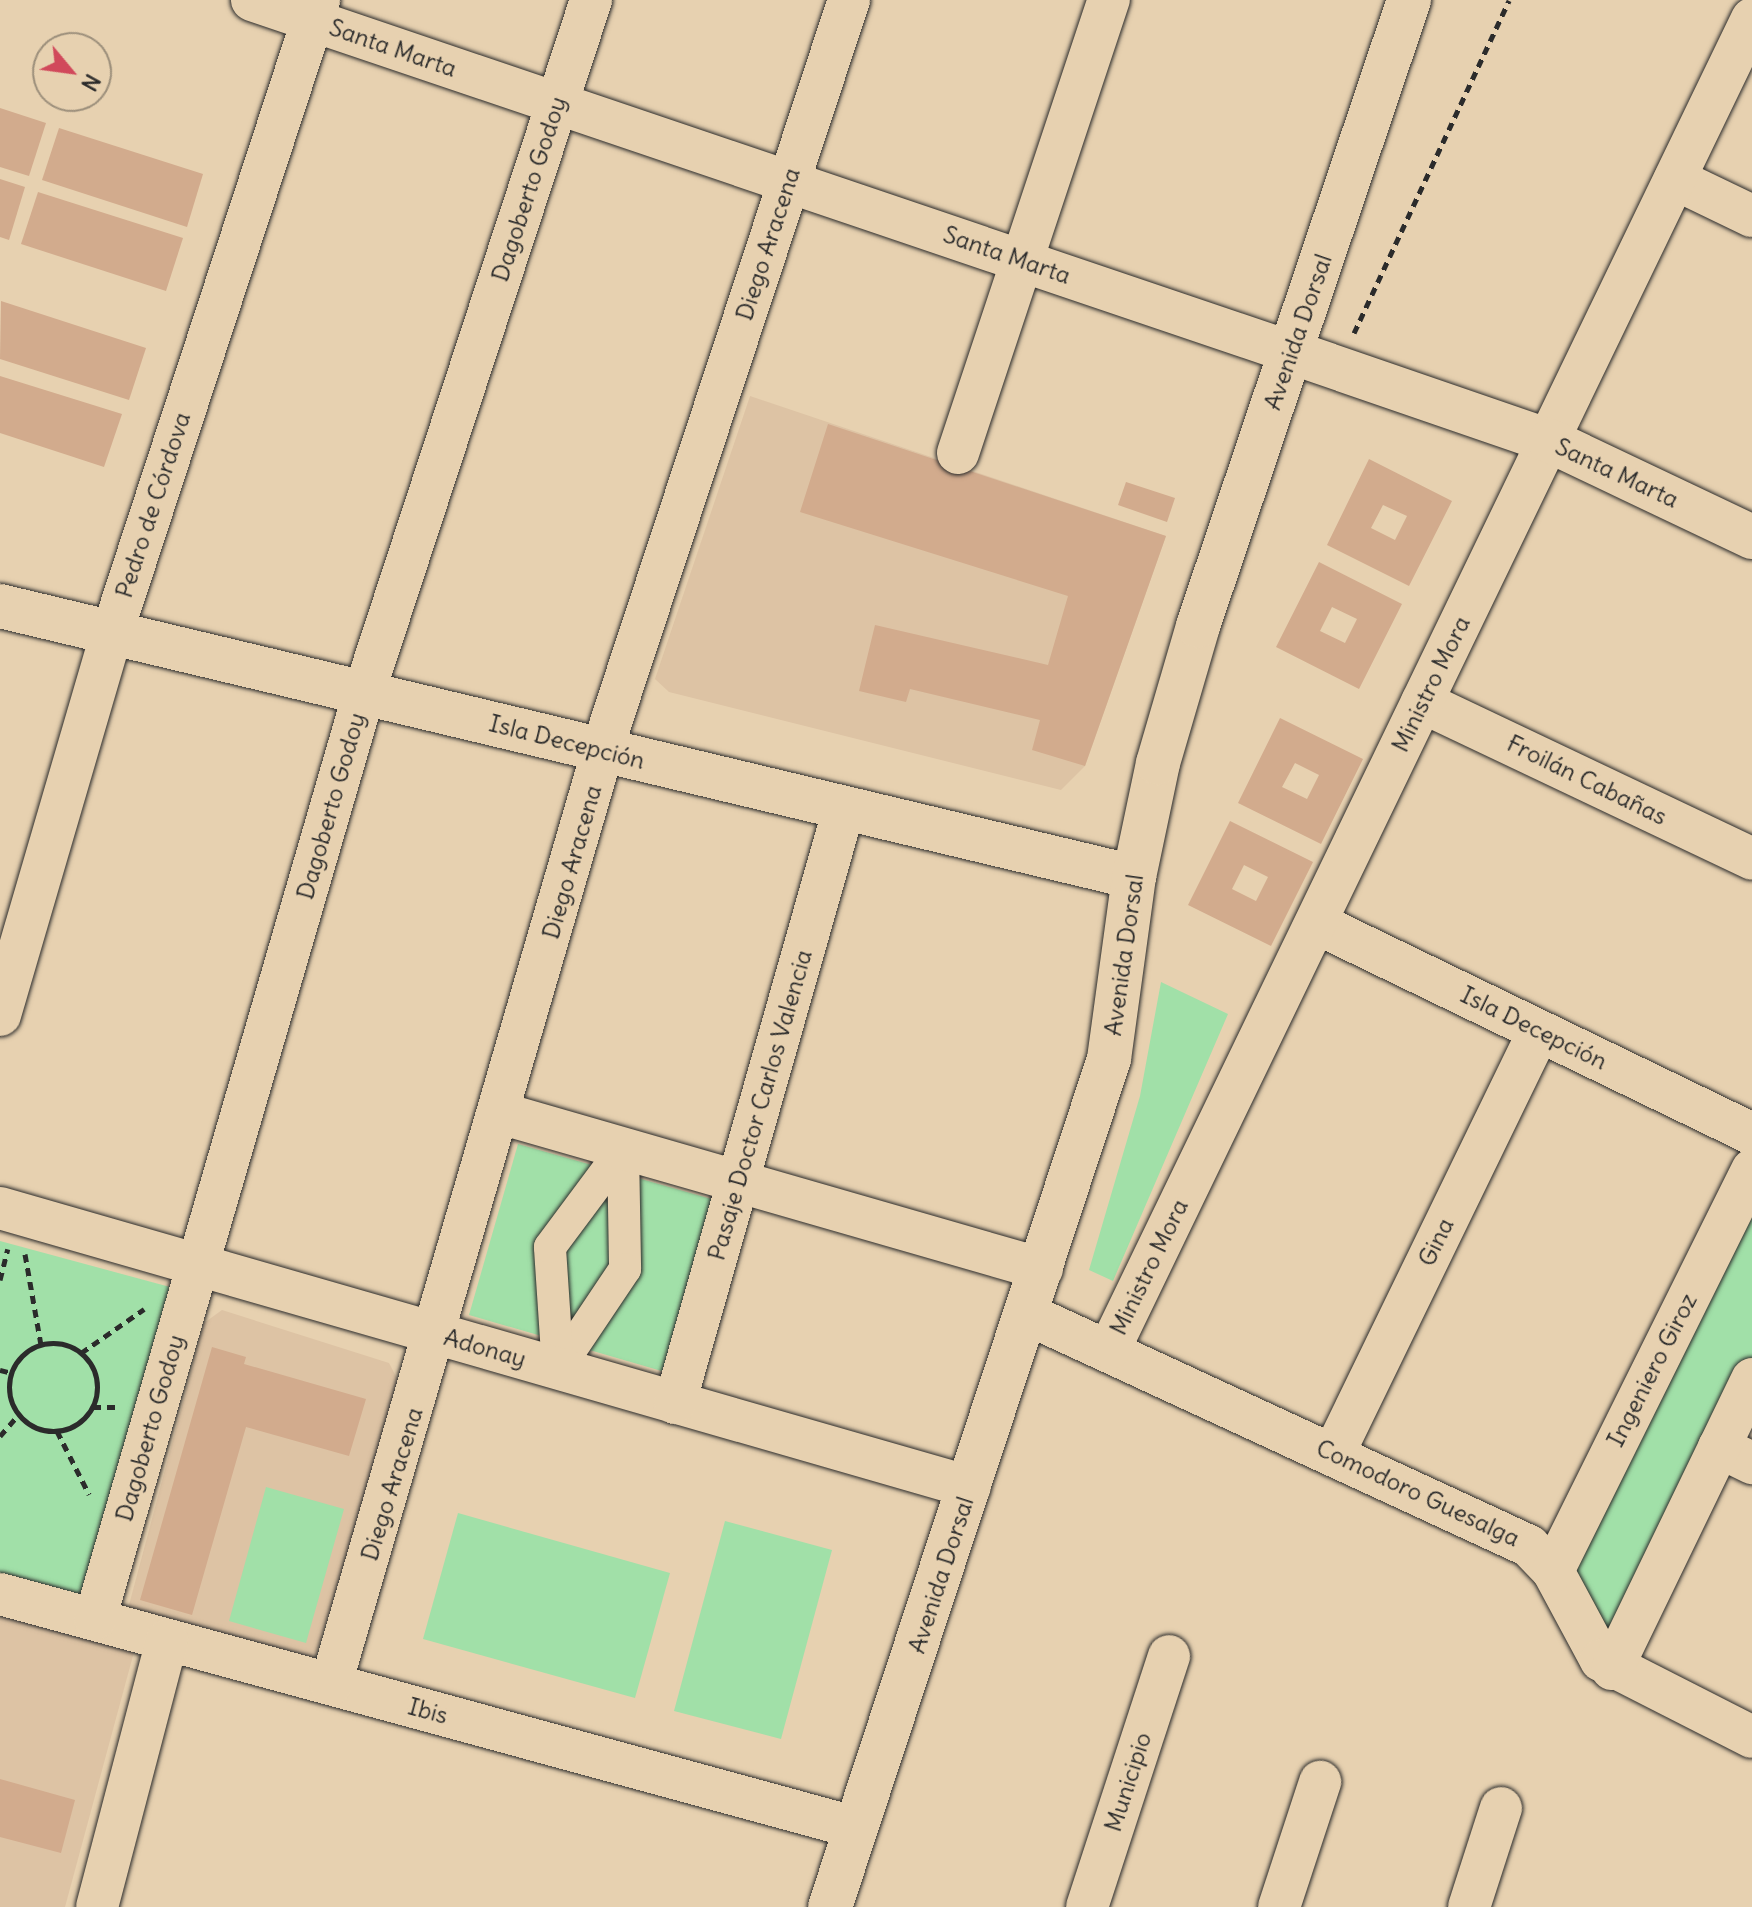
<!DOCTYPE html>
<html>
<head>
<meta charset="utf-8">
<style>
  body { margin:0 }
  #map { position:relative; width:1752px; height:1907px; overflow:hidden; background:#e7d1b0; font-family:Delius,sans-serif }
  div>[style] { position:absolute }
  .built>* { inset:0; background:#ddc3a4 }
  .green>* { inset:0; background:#a1e0a8 }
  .building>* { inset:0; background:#d2ab8d }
  .path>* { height:5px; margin-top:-2.5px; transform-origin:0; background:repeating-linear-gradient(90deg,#2b2b2b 0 8px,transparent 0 14px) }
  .path>.ring { margin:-2.5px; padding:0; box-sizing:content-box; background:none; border:5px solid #2b2b2b; border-radius:50% }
  .roads { filter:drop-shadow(0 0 2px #2b2b2b) drop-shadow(0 0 2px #2b2b2b) }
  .pedestrian>* { height:32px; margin:-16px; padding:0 16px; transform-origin:16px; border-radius:16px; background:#e7d1b0 }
  .minor>* { height:42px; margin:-21px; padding:0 21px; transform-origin:21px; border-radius:21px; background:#e7d1b0 }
  .tertiary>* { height:44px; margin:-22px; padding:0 22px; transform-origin:22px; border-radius:22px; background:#e7d1b0 }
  span { translate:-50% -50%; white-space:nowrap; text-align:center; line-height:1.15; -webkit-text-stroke:6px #e7d1b0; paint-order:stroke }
  .street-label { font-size:24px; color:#2b2b2b }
  .north { position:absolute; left:32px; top:32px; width:80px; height:80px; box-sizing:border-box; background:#e7d1b0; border:2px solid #9c8f7b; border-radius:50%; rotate:119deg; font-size:22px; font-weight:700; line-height:32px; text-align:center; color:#2b2b2b }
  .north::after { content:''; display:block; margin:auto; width:28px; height:36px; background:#d1495b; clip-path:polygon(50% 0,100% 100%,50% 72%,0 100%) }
</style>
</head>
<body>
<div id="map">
  <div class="built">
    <div style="clip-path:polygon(750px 396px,1166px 536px,1085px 766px,1061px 790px,669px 692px,655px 679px)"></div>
    <div style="clip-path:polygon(222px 1310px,389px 1363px,400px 1384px,314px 1660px,128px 1609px,204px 1323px)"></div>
    <div style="clip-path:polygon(0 1614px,134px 1652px,65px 1907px,0 1907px)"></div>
  </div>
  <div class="green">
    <div style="clip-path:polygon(1161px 982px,1228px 1014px,1113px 1281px,1089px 1270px,1140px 1096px)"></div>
    <div style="clip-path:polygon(518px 1144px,715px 1200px,665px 1372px,469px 1315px)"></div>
    <div style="clip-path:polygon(1752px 1207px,1752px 1361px,1614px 1643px,1563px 1565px)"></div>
    <div style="clip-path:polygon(0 1241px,170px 1287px,83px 1603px,0 1581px)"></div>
    <div style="clip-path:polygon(266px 1487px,344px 1509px,306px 1643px,229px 1621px)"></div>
    <div style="clip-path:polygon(458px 1513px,670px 1573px,635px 1698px,423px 1639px)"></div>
    <div style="clip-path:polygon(725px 1521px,832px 1550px,781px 1739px,674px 1711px)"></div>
  </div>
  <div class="building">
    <div style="clip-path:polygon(0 108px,46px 123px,29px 176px,0 167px)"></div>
    <div style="clip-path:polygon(59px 128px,203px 174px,187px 227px,42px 180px)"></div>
    <div style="clip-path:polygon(0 179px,25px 187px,9px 240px,0 237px)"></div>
    <div style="clip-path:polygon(38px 192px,183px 238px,166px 291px,21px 244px)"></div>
    <div style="clip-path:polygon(1px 301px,146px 348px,129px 400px,0 359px)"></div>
    <div style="clip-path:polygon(0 376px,122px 414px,104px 467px,0 433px)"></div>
    <div style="clip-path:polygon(828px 424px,1166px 536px,1085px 766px,1032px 750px,1040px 720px,910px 689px,906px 702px,859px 691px,875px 625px,1048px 665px,1068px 596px,800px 512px)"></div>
    <div style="clip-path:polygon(evenodd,1369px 459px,1452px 501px,1409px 586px,1327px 545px,1369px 459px,1383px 505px,1407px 516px,1395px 540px,1371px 528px,1383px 505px)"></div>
    <div style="clip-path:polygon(1126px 482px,1175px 498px,1167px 522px,1118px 505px)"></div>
    <div style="clip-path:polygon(evenodd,1319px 562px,1402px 604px,1359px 689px,1276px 647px,1319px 562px,1332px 607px,1357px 619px,1345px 643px,1320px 631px,1332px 607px)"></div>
    <div style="clip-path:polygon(evenodd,1280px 718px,1363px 759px,1321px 844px,1238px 803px,1280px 718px,1295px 763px,1319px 775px,1307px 799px,1282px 787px,1295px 763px)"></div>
    <div style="clip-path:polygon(evenodd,1230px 821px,1313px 862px,1271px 946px,1188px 905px,1230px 821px,1244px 865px,1268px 877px,1256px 901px,1232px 889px,1244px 865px)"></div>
    <div style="clip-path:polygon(212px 1347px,246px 1357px,244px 1364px,366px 1399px,349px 1456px,246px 1427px,192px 1615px,140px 1600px)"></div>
    <div style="clip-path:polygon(0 1779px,75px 1800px,61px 1853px,0 1837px)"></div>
  </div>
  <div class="path">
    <div style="left:1354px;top:333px;width:367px;rotate:-65deg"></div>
    <div style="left:25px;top:1254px;width:92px;rotate:80deg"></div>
    <div style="left:0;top:1280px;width:32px;rotate:-76deg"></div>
    <div class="ring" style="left:9px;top:1343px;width:83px;height:83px"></div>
    <div style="left:81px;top:1353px;width:77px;rotate:-34.9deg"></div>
    <div style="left:0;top:1370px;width:12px;rotate:14deg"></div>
    <div style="left:93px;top:1407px;width:23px"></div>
    <div style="left:57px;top:1431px;width:71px;rotate:63.1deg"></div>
    <div style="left:0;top:1436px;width:29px;rotate:-49deg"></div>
  </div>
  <div class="roads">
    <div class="pedestrian">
      <div style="left:623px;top:1149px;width:120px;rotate:89deg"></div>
      <div style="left:625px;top:1269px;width:120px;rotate:123.8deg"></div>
      <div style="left:558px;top:1369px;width:122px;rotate:-93.8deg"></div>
      <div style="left:550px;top:1247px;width:122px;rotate:-53.3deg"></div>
    </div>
    <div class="minor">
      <div style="left:252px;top:0;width:1097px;rotate:18.72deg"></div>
      <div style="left:1675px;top:179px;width:85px;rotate:25.7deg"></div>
      <div style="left:958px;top:453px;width:478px;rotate:-71.6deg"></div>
      <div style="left:1422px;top:702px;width:365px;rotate:25.4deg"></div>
      <div style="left:1316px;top:923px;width:484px;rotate:25.8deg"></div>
      <div style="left:0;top:1015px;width:398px;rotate:-73.7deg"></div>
      <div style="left:112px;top:633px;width:666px;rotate:-71.89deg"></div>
      <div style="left:500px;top:1113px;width:564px;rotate:16.06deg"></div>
      <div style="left:0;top:1208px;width:1009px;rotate:16.05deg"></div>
      <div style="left:1027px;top:1314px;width:553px;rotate:24.8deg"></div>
      <div style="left:1529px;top:1546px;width:35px;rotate:46deg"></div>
      <div style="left:1553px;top:1571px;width:101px;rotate:61.7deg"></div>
      <div style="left:1601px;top:1660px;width:169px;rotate:27deg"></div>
      <div style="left:1110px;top:1348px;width:1476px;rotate:-64.22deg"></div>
      <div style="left:675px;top:1403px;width:619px;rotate:-74.14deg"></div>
      <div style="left:1719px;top:1447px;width:37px;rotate:26deg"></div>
      <div style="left:1334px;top:1453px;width:469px;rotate:-64.1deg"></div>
      <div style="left:1553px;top:1571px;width:448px;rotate:-63.6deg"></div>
      <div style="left:0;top:1594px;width:888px;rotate:15.27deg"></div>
      <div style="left:95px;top:1619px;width:964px;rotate:-73.8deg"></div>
      <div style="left:364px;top:693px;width:729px;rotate:-71.86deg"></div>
      <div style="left:1612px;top:1669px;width:322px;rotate:-64.2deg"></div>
      <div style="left:331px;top:1684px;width:1002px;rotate:-73.77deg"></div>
      <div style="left:611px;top:722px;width:760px;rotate:-71.76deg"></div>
      <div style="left:97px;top:1907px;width:276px;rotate:-75.3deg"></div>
      <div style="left:1087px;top:1907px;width:264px;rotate:-71.9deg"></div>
      <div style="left:1279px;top:1907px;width:132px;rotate:-71.8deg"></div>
      <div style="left:1469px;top:1907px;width:104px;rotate:-72.1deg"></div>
    </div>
    <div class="tertiary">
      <div style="left:1291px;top:352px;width:274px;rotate:19deg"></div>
      <div style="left:1550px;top:441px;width:224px;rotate:25.4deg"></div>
      <div style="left:0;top:606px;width:1166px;rotate:13.44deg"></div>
      <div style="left:830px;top:1907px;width:893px;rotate:-71.79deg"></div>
      <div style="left:1109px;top:1059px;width:184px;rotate:-82.2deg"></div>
      <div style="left:1134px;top:877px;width:116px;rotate:-78.1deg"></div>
      <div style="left:1158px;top:763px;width:143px;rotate:-73.7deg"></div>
      <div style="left:1198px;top:626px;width:661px;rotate:-71.37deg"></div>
    </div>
  </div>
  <div class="street-label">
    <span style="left:393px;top:48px;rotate:19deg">Santa Marta</span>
    <span style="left:529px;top:189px;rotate:-72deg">Dagoberto Godoy</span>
    <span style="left:768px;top:244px;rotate:-72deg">Diego Aracena</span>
    <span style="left:1007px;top:255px;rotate:19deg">Santa Marta</span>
    <span style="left:1298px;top:332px;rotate:-71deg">Avenida Dorsal</span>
    <span style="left:1617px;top:473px;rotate:25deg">Santa Marta</span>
    <span style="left:153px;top:505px;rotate:-72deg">Pedro de Córdova</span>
    <span style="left:1431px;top:684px;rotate:-64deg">Ministro Mora</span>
    <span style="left:567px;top:742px;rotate:14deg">Isla Decepción</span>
    <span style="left:1587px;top:780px;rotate:26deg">Froilán Cabañas</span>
    <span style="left:331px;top:806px;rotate:-74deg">Dagoberto Godoy</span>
    <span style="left:572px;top:862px;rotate:-74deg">Diego Aracena</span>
    <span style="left:1124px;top:955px;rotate:-82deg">Avenida Dorsal</span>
    <span style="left:1534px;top:1028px;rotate:26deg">Isla Decepción</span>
    <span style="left:760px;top:1105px;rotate:-74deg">Pasaje Doctor Carlos Valencia</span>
    <span style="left:1436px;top:1242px;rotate:-64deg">Gina</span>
    <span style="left:1149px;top:1267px;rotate:-64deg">Ministro Mora</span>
    <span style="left:485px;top:1348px;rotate:16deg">Adonay</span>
    <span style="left:1652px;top:1370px;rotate:-63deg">Ingeniero Giroz</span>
    <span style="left:150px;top:1428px;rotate:-74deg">Dagoberto Godoy</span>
    <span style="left:392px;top:1484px;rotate:-73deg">Diego Aracena</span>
    <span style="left:1418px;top:1493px;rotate:25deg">Comodoro Guesalga</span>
    <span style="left:941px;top:1575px;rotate:-72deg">Avenida Dorsal</span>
    <span style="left:428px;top:1711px;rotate:15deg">Ibis</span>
    <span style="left:1128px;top:1782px;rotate:-72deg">Municipio</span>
  </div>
  <div class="north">N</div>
</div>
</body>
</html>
